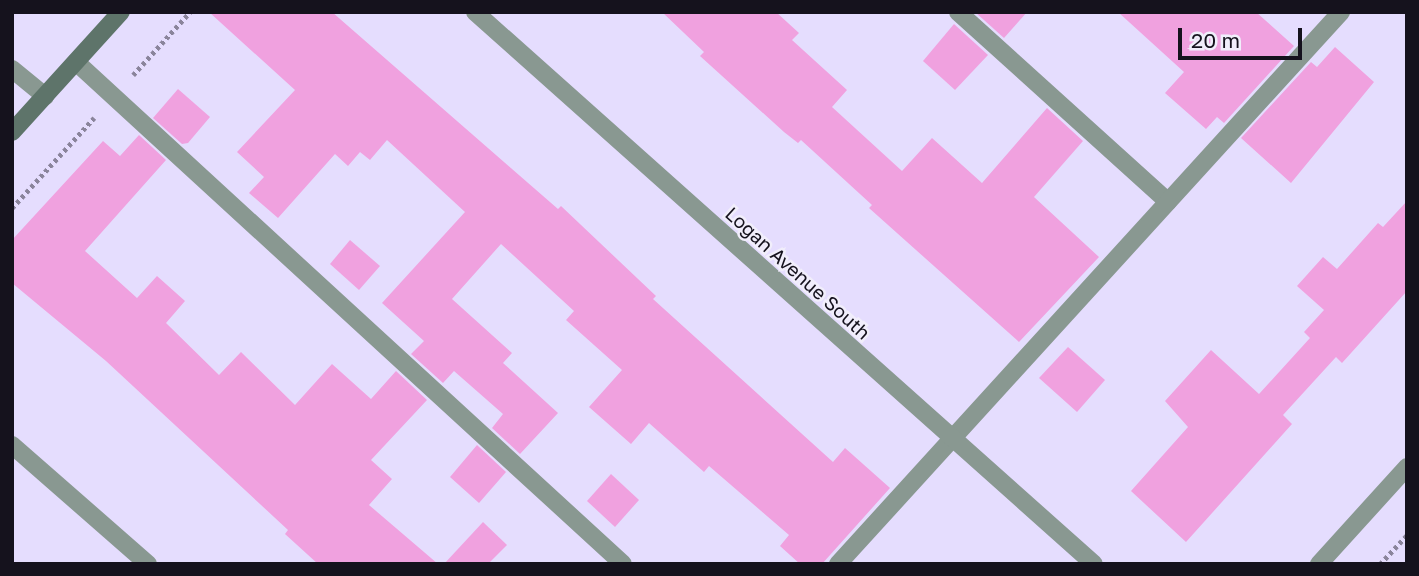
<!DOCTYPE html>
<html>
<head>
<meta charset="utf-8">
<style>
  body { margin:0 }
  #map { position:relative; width:1419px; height:576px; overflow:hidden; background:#e5ddfe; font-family:"Golos Text",sans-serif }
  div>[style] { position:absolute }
  .building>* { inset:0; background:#f0a1df }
  .path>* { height:4.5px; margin-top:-2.25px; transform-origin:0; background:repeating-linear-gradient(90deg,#8a849b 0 3.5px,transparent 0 7px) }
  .service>* { height:18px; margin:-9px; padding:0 9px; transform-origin:9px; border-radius:9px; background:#899891 }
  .minor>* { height:18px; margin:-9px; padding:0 9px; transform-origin:9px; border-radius:9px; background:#899891 }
  .secondary>* { height:18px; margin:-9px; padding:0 9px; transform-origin:9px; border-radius:9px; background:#5e746a }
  span { translate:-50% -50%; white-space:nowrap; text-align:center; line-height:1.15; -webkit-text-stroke:5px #f1eefb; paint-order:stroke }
  .street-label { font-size:19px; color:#15121d }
  .frame { position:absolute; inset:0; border:14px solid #15121d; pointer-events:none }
  .scale { position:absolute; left:1178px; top:28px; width:124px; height:32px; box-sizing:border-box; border:4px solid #15121d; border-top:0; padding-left:9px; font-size:21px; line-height:24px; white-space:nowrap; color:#15121d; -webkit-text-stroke:5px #f1eefb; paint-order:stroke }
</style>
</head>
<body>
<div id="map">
  <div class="building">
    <div style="clip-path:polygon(209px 12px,332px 12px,558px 209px,561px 206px,656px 296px,653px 299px,833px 462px,845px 448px,890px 488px,822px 564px,800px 564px,780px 546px,789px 535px,709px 466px,704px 472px,649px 423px,631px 444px,589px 407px,622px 370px,566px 320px,574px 311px,501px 244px,452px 299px,512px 353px,503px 363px,558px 413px,520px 454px,492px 428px,503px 414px,454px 371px,443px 383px,411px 354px,424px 341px,382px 303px,465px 212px,387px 140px,370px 160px,360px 152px,348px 166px,335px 154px,278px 218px,249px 193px,264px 177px,237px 152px,295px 90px)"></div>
    <div style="clip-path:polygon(662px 12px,776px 12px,799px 33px,792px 40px,847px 90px,832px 107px,902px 171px,932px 138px,982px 183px,1047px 108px,1083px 141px,1034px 197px,1099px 257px,1019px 342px,869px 208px,872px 205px,801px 140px,798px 143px,784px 132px,700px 56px,704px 52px)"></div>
    <div style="clip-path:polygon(975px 12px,1027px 12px,1004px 38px)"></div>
    <div style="clip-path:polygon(1118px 12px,1256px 12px,1294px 46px,1224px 123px,1217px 117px,1206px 129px,1165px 93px,1184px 72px)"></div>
    <div style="clip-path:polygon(954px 24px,988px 55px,955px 90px,923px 61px)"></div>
    <div style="clip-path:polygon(1335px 47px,1374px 82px,1291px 183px,1241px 138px,1311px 62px,1317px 67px)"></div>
    <div style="clip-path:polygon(178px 89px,210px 117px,188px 143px,182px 144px,153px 118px)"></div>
    <div style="clip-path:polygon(139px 135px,166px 160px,85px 251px,137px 298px,157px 276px,185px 301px,166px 323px,219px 375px,241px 352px,295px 405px,332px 364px,371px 399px,396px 371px,427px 400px,371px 460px,392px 479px,369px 505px,438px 564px,318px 564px,285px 534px,288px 530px,106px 361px,12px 283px,12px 240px,103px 141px,120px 156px)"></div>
    <div style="clip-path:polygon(1407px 201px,1407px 291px,1342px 363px,1336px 357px,1283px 415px,1292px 424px,1186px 542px,1131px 491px,1188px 427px,1165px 401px,1211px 350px,1259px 394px,1310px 338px,1304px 332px,1324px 310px,1297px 286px,1323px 257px,1337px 269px,1378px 223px,1383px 227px)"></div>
    <div style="clip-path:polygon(350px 240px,380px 266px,359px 290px,330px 264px)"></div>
    <div style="clip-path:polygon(1068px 347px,1105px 380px,1077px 412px,1039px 378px)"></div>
    <div style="clip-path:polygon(477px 445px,506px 472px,479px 503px,450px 477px)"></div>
    <div style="clip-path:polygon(611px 474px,639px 500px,615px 527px,587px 501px)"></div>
    <div style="clip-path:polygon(483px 522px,507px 545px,488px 564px,444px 564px)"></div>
  </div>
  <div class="path">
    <div style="left:133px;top:75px;width:85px;rotate:-47.9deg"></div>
    <div style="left:12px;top:208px;width:122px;rotate:-47.7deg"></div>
    <div style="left:1380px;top:564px;width:40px;rotate:-47deg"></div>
  </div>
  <div class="service">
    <div style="left:958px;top:12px;width:283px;rotate:42.1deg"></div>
    <div style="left:76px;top:62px;width:742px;rotate:42.54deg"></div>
    <div style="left:12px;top:69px;width:43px;rotate:39.3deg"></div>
    <div style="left:838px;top:564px;width:747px;rotate:-47.66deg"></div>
  </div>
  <div class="minor">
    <div style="left:475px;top:12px;width:829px;rotate:41.73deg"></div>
    <div style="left:12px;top:445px;width:181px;rotate:41.2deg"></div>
    <div style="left:1319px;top:564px;width:131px;rotate:-47.8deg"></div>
  </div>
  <div class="secondary">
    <div style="left:12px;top:132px;width:162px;rotate:-47.8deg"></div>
  </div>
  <div class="street-label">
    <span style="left:798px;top:273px;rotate:42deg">Logan Avenue South</span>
  </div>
  <div class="frame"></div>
  <div class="scale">20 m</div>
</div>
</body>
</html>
